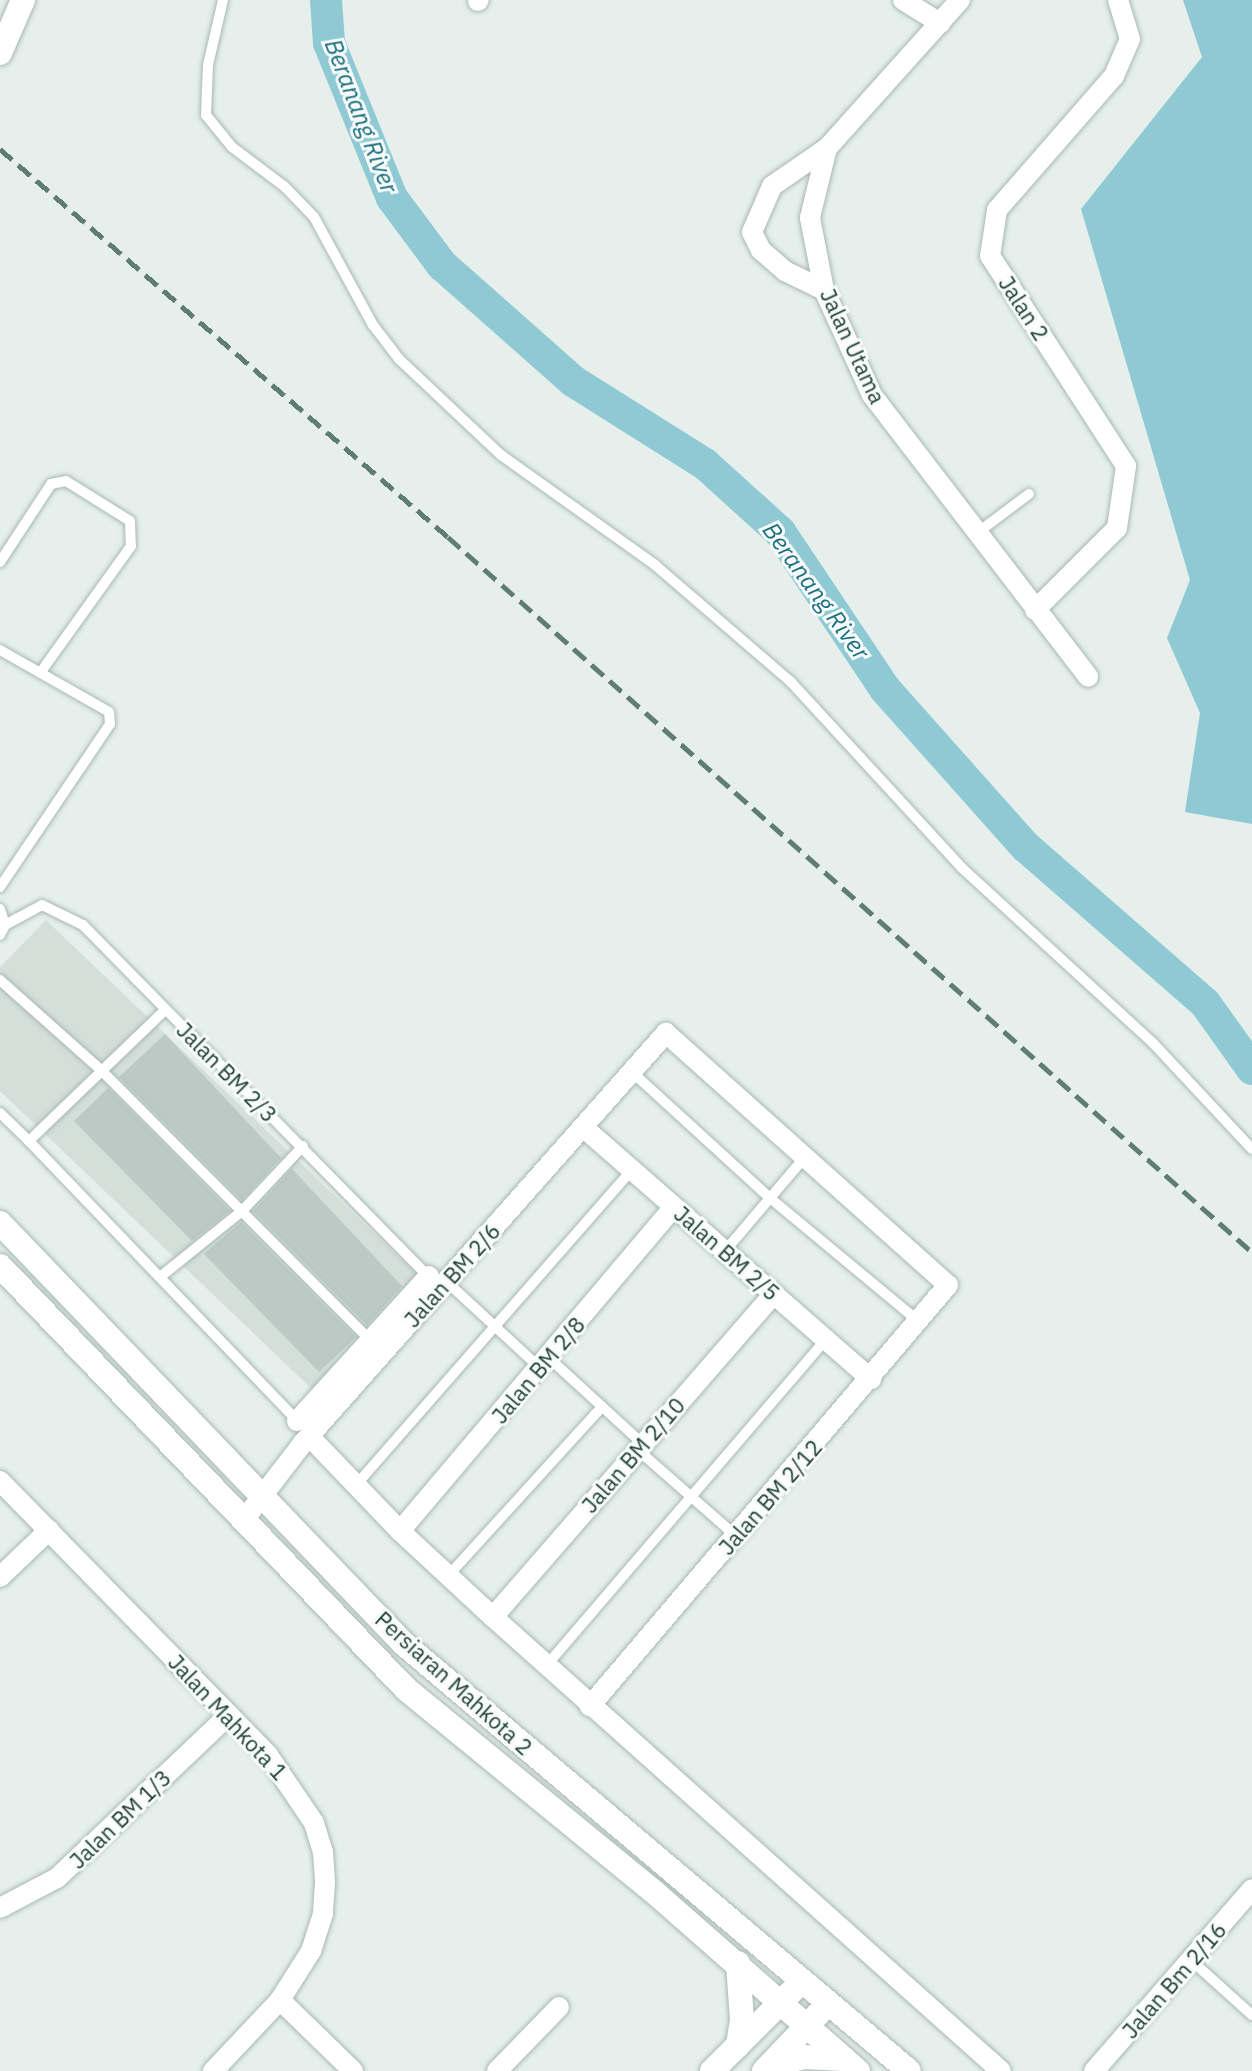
<!DOCTYPE html>
<html>
<head>
<meta charset="utf-8">
<style>
  body { margin:0 }
  #map { position:relative; width:1252px; height:2071px; overflow:hidden; background:#e6efeb; font-family:"IBM Plex Sans",sans-serif }
  div>[style] { position:absolute }
  .built>* { inset:0; background:#d4dfda }
  .water>* { inset:0; background:#8ec9d4 }
  .river>* { height:32px; margin:-16px; padding:0 16px; transform-origin:16px; border-radius:16px; background:#8ec9d4 }
  .building>* { inset:0; background:#bbcac4 }
  .roads { filter:drop-shadow(0 0 2px #a8b8b2) drop-shadow(0 0 2px #a8b8b2) }
  .lane>* { height:10px; margin:-5px; padding:0 5px; transform-origin:5px; border-radius:5px; background:#fff }
  .street>* { height:20px; margin:-10px; padding:0 10px; transform-origin:10px; border-radius:10px; background:#fff }
  .secondary>* { height:24px; margin:-12px; padding:0 12px; transform-origin:12px; border-radius:12px; background:#fff }
  .rail>* { height:5px; margin-top:-2.5px; transform-origin:0; background:repeating-linear-gradient(90deg,#5f7d75 0 16px,transparent 0 24px) }
  span { translate:-50% -50%; white-space:nowrap; text-align:center; line-height:1.15; -webkit-text-stroke:6px #f7fbf9; paint-order:stroke }
  .street-label { font-size:22px; color:#24423a }
  .water-label { font-size:24px; color:#1c6f80; font-style:italic }
</style>
</head>
<body>
<div id="map">
  <div class="built">
    <div style="clip-path:polygon(46px 920px,423px 1280px,315px 1392px,0 1091px,0 967px)"></div>
  </div>
  <div class="water">
    <div style="clip-path:polygon(1183px 0,1252px 0,1252px 824px,1185px 812px,1200px 713px,1167px 638px,1190px 580px,1081px 209px,1202px 57px)"></div>
  </div>
  <div class="river">
    <div style="left:326px;top:0;width:43px;rotate:86deg"></div>
    <div style="left:329px;top:43px;width:167px;rotate:67.9deg"></div>
    <div style="left:392px;top:198px;width:84px;rotate:53.3deg"></div>
    <div style="left:442px;top:265px;width:175px;rotate:41.5deg"></div>
    <div style="left:573px;top:381px;width:156px;rotate:32.2deg"></div>
    <div style="left:705px;top:464px;width:101px;rotate:42.2deg"></div>
    <div style="left:780px;top:532px;width:189px;rotate:56.2deg"></div>
    <div style="left:885px;top:689px;width:212px;rotate:48.3deg"></div>
    <div style="left:1026px;top:847px;width:237px;rotate:41.1deg"></div>
    <div style="left:1205px;top:1003px;width:81px;rotate:54.5deg"></div>
  </div>
  <div class="building">
    <div style="clip-path:polygon(165px 1034px,281px 1158px,242px 1200px,119px 1077px)"></div>
    <div style="clip-path:polygon(108px 1088px,230px 1211px,192px 1241px,74px 1121px)"></div>
    <div style="clip-path:polygon(292px 1169px,402px 1286px,367px 1325px,253px 1211px)"></div>
    <div style="clip-path:polygon(241px 1222px,356px 1337px,319px 1372px,204px 1254px)"></div>
  </div>
  <div class="roads">
    <div class="lane">
      <div style="left:223px;top:0;width:67px;rotate:103deg"></div>
      <div style="left:208px;top:65px;width:50px;rotate:92.3deg"></div>
      <div style="left:206px;top:115px;width:41px;rotate:50.9deg"></div>
      <div style="left:232px;top:147px;width:66px;rotate:37deg"></div>
      <div style="left:285px;top:187px;width:42px;rotate:46deg"></div>
      <div style="left:314px;top:217px;width:123px;rotate:61.4deg"></div>
      <div style="left:373px;top:325px;width:43px;rotate:52.6deg"></div>
      <div style="left:399px;top:359px;width:140px;rotate:43.3deg"></div>
      <div style="left:501px;top:455px;width:189px;rotate:35.5deg"></div>
      <div style="left:655px;top:565px;width:179px;rotate:40.7deg"></div>
      <div style="left:791px;top:682px;width:253px;rotate:47.4deg"></div>
      <div style="left:962px;top:868px;width:259px;rotate:42.5deg"></div>
      <div style="left:1153px;top:1043px;width:145px;rotate:47deg"></div>
      <div style="left:977px;top:533px;width:65px;rotate:-36.9deg"></div>
      <div style="left:0;top:562px;width:93px;rotate:-56.8deg"></div>
      <div style="left:51px;top:484px;width:15px;rotate:-11deg"></div>
      <div style="left:66px;top:481px;width:75px;rotate:32deg"></div>
      <div style="left:130px;top:521px;width:25px;rotate:88deg"></div>
      <div style="left:131px;top:546px;width:156px;rotate:125.6deg"></div>
      <div style="left:0;top:650px;width:125px;rotate:29.6deg"></div>
      <div style="left:109px;top:712px;width:12px;rotate:85deg"></div>
      <div style="left:110px;top:724px;width:197px;rotate:124deg"></div>
      <div style="left:0;top:909px;width:17px;rotate:73deg"></div>
      <div style="left:0;top:935px;width:11px;rotate:-63deg"></div>
      <div style="left:5px;top:925px;width:42px;rotate:-28.4deg"></div>
      <div style="left:42px;top:905px;width:46px;rotate:26deg"></div>
      <div style="left:83px;top:925px;width:495px;rotate:45.5deg"></div>
      <div style="left:0;top:980px;width:137px;rotate:41.7deg"></div>
      <div style="left:102px;top:1071px;width:380px;rotate:45.1deg"></div>
      <div style="left:165px;top:1010px;width:189px;rotate:136.1deg"></div>
      <div style="left:29px;top:1141px;width:389px;rotate:46.2deg"></div>
      <div style="left:632px;top:1072px;width:187px;rotate:42.4deg"></div>
      <div style="left:770px;top:1198px;width:192px;rotate:39.7deg"></div>
      <div style="left:0;top:1113px;width:40px;rotate:44deg"></div>
      <div style="left:725px;top:1251px;width:123px;rotate:-49.6deg"></div>
      <div style="left:160px;top:1277px;width:105px;rotate:-38.8deg"></div>
      <div style="left:242px;top:1211px;width:89px;rotate:-46.8deg"></div>
      <div style="left:447px;top:1282px;width:127px;rotate:42.8deg"></div>
      <div style="left:549px;top:1358px;width:127px;rotate:42.5deg"></div>
      <div style="left:638px;top:1450px;width:130px;rotate:41.3deg"></div>
      <div style="left:356px;top:1485px;width:419px;rotate:-48.8deg"></div>
      <div style="left:448px;top:1576px;width:229px;rotate:-47.7deg"></div>
      <div style="left:546px;top:1666px;width:430px;rotate:-49.4deg"></div>
      <div style="left:1192px;top:1961px;width:81px;rotate:42deg"></div>
    </div>
    <div class="street">
      <div style="left:903px;top:0;width:44px;rotate:31.9deg"></div>
      <div style="left:960px;top:0;width:199px;rotate:131.9deg"></div>
      <div style="left:827px;top:148px;width:72px;rotate:103.7deg"></div>
      <div style="left:810px;top:218px;width:73px;rotate:79deg"></div>
      <div style="left:824px;top:290px;width:115px;rotate:65.4deg"></div>
      <div style="left:872px;top:395px;width:355px;rotate:52.5deg"></div>
      <div style="left:478px;top:1px;width:1px;rotate:-45deg"></div>
      <div style="left:824px;top:290px;width:43px;rotate:-154deg"></div>
      <div style="left:785px;top:271px;width:32px;rotate:-139deg"></div>
      <div style="left:761px;top:250px;width:20px;rotate:-117deg"></div>
      <div style="left:752px;top:232px;width:50px;rotate:-66.5deg"></div>
      <div style="left:772px;top:186px;width:67px;rotate:-34.6deg"></div>
      <div style="left:1035px;top:610px;width:116px;rotate:-45deg"></div>
      <div style="left:1117px;top:528px;width:63px;rotate:-81.7deg"></div>
      <div style="left:1126px;top:466px;width:250px;rotate:-122.9deg"></div>
      <div style="left:990px;top:256px;width:47px;rotate:-81.3deg"></div>
      <div style="left:997px;top:210px;width:178px;rotate:-48.9deg"></div>
      <div style="left:1114px;top:76px;width:40px;rotate:-66.6deg"></div>
      <div style="left:1130px;top:39px;width:41px;rotate:-107.1deg"></div>
      <div style="left:583px;top:1127px;width:383px;rotate:41.2deg"></div>
      <div style="left:297px;top:1421px;width:196px;rotate:-47.7deg"></div>
      <div style="left:309px;top:1436px;width:132px;rotate:46.2deg"></div>
      <div style="left:400px;top:1531px;width:127px;rotate:42.8deg"></div>
      <div style="left:493px;top:1617px;width:681px;rotate:41.79deg"></div>
      <div style="left:0;top:1481px;width:383px;rotate:45.6deg"></div>
      <div style="left:268px;top:1755px;width:82px;rotate:55.9deg"></div>
      <div style="left:314px;top:1823px;width:30px;rotate:73deg"></div>
      <div style="left:323px;top:1852px;width:31px;rotate:86deg"></div>
      <div style="left:325px;top:1883px;width:31px;rotate:94deg"></div>
      <div style="left:323px;top:1914px;width:39px;rotate:108deg"></div>
      <div style="left:311px;top:1951px;width:58px;rotate:122.3deg"></div>
      <div style="left:280px;top:2000px;width:98px;rotate:133.3deg"></div>
      <div style="left:243px;top:1521px;width:98px;rotate:-52.4deg"></div>
      <div style="left:303px;top:1443px;width:548px;rotate:-48.48deg"></div>
      <div style="left:666px;top:1033px;width:378px;rotate:41.8deg"></div>
      <div style="left:948px;top:1285px;width:553px;rotate:130.38deg"></div>
      <div style="left:400px;top:1531px;width:424px;rotate:-49.8deg"></div>
      <div style="left:0;top:1577px;width:68px;rotate:-43.8deg"></div>
      <div style="left:493px;top:1617px;width:428px;rotate:-49deg"></div>
      <div style="left:0;top:1908px;width:64px;rotate:-27.8deg"></div>
      <div style="left:57px;top:1878px;width:237px;rotate:-43.5deg"></div>
      <div style="left:280px;top:2000px;width:102px;rotate:44.2deg"></div>
      <div style="left:497px;top:2071px;width:89px;rotate:-45.9deg"></div>
      <div style="left:1094px;top:2071px;width:241px;rotate:-49deg"></div>
    </div>
    <div class="secondary">
      <div style="left:0;top:53px;width:58px;rotate:-66.5deg"></div>
      <div style="left:0;top:1223px;width:583px;rotate:46.18deg"></div>
      <div style="left:404px;top:1644px;width:661px;rotate:40.22deg"></div>
      <div style="left:0;top:1266px;width:586px;rotate:46.17deg"></div>
      <div style="left:406px;top:1689px;width:319px;rotate:39.3deg"></div>
      <div style="left:653px;top:1891px;width:273px;rotate:41.3deg"></div>
      <div style="left:738px;top:1963px;width:57px;rotate:86deg"></div>
      <div style="left:742px;top:2020px;width:26px;rotate:99deg"></div>
      <div style="left:772px;top:2065px;width:33px;rotate:-14deg"></div>
      <div style="left:804px;top:2057px;width:40px;rotate:2.9deg"></div>
      <div style="left:712px;top:2071px;width:115px;rotate:-45deg"></div>
      <div style="left:764px;top:2071px;width:79px;rotate:-46.5deg"></div>
    </div>
  </div>
  <div class="rail">
    <div style="left:0;top:149px;width:593px;rotate:40.89deg"></div>
    <div style="left:448px;top:537px;width:1076px;rotate:41.65deg"></div>
  </div>
  <div class="street-label">
    <span style="left:1024px;top:308px;rotate:57deg">Jalan 2</span>
    <span style="left:853px;top:346px;rotate:65deg">Jalan Utama</span>
    <span style="left:227px;top:1072px;rotate:45deg">Jalan BM 2/3</span>
    <span style="left:727px;top:1253px;rotate:41deg">Jalan BM 2/5</span>
    <span style="left:452px;top:1275px;rotate:-48deg">Jalan BM 2/6</span>
    <span style="left:538px;top:1370px;rotate:-50deg">Jalan BM 2/8</span>
    <span style="left:633px;top:1455px;rotate:-49deg">Jalan BM 2/10</span>
    <span style="left:770px;top:1497px;rotate:-49deg">Jalan BM 2/12</span>
    <span style="left:454px;top:1683px;rotate:42deg">Persiaran Mahkota 2</span>
    <span style="left:228px;top:1717px;rotate:47deg">Jalan Mahkota 1</span>
    <span style="left:120px;top:1819px;rotate:-44deg">Jalan BM 1/3</span>
    <span style="left:1174px;top:1980px;rotate:-49deg">Jalan Bm 2/16</span>
  </div>
  <div class="water-label">
    <span style="left:361px;top:116px;rotate:69deg">Beranang River</span>
    <span style="left:816px;top:591px;rotate:54deg">Beranang River</span>
  </div>
</div>
</body>
</html>
